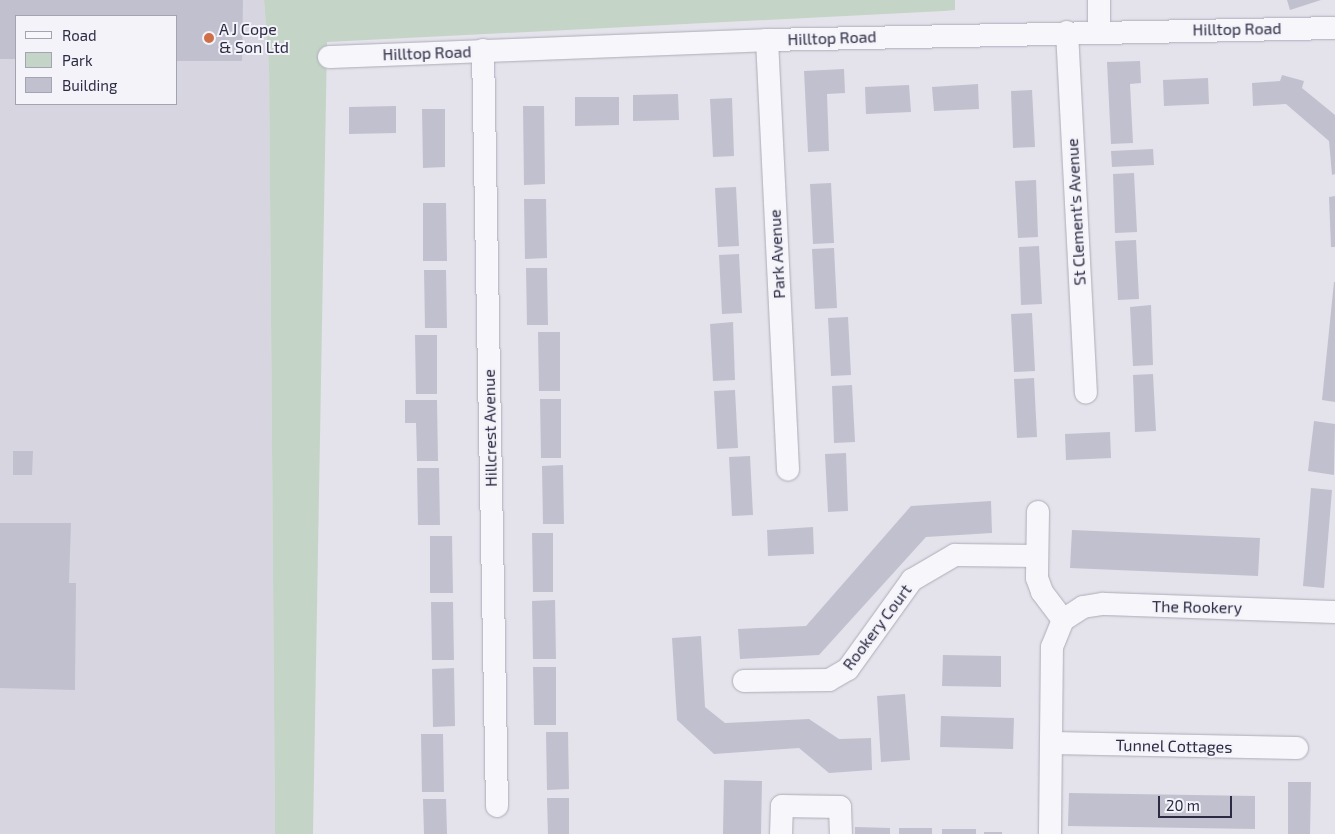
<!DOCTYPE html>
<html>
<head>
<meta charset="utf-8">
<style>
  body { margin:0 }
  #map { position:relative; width:1335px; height:834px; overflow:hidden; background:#e4e3eb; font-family:"Exo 2",sans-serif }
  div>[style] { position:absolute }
  .built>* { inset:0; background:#d6d5e0 }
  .green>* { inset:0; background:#c4d5c7 }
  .building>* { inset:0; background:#c1c0ce }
  .roads { filter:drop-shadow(0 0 1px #adacb9) drop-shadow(0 0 1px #adacb9) }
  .street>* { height:22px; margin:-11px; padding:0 11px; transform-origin:11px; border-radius:11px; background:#f7f6fa }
  .dots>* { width:14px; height:14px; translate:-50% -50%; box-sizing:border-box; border:2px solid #f3f3f9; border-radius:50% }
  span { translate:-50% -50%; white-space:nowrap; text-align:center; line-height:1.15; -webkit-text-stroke:4px #f3f3f9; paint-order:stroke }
  .poi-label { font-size:16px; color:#2d2b44 }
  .left { translate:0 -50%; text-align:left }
  .street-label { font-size:16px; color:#2d2b44 }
  .legend { position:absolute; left:15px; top:15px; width:162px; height:90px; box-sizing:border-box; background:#f3f3f9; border:1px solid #a4a3b1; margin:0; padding:6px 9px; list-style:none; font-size:15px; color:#2d2b44 }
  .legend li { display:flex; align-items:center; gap:10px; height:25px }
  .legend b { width:25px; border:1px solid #a4a3b1 }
  .scale { position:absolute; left:1158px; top:796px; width:74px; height:22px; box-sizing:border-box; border:2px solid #2d2b44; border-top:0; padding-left:6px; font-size:15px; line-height:18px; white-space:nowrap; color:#2d2b44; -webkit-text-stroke:4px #f3f3f9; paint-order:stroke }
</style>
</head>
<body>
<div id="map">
  <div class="built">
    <div style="clip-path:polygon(evenodd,0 0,264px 0,269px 67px,275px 834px,0 834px,0 0,16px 16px,176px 16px,176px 104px,16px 104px,16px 16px)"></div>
  </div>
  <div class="green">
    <div style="clip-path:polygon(264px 0,955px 0,955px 10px,944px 11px,327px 42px,313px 834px,275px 834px,269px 67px)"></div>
  </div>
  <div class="building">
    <div style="clip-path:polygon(0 0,243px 0,242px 61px,176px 61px,176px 16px,16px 16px,16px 59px,0 59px)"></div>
    <div style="clip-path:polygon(1287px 0,1321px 0,1290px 10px)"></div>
    <div style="clip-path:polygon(1140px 61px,1141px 83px,1130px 84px,1133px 143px,1111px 144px,1107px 62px)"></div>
    <div style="clip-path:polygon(844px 69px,845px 93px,827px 94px,829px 151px,808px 152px,804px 71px)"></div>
    <div style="clip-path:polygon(1282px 75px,1304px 81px,1302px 88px,1335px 115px,1335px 174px,1332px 175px,1329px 141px,1286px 104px,1253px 106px,1252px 83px,1280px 81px)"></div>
    <div style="clip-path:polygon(1208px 78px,1209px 104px,1164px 106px,1163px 80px)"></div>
    <div style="clip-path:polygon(978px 84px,979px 109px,934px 111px,932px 87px)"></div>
    <div style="clip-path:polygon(909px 85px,911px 112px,866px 114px,865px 87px)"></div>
    <div style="clip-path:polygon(1032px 90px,1035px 147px,1013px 148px,1011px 91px)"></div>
    <div style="clip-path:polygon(678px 94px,679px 120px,633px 121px,633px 95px)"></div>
    <div style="clip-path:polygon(575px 97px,619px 97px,619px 125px,575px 126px)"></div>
    <div style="clip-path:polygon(732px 98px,734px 156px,713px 157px,710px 99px)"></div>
    <div style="clip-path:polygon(396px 106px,396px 133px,349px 134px,349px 107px)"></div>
    <div style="clip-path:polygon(523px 106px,544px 106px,545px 184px,524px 185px)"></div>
    <div style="clip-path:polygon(422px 109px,445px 109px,445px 167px,423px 168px)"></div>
    <div style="clip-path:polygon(1153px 149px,1154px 165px,1112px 167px,1111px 151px)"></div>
    <div style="clip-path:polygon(1134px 173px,1137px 232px,1115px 233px,1113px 174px)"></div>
    <div style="clip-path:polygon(1036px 180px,1038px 237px,1018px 238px,1015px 181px)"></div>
    <div style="clip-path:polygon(831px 183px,834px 243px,813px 244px,810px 184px)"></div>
    <div style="clip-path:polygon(736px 187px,739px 246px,718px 247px,715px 188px)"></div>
    <div style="clip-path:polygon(1335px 196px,1335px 247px,1331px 247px,1329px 197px)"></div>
    <div style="clip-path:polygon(524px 199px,546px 199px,547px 258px,525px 259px)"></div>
    <div style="clip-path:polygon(423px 203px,446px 203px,447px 261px,423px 261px)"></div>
    <div style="clip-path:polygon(1136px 240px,1139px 299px,1118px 300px,1115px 241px)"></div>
    <div style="clip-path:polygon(1039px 246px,1042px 304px,1021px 305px,1019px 247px)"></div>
    <div style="clip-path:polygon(834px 248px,837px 308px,815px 309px,812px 249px)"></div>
    <div style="clip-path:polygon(739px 254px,742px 313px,722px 314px,719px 255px)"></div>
    <div style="clip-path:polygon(526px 268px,547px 268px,548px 325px,527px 325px)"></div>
    <div style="clip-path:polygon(424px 270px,446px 270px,447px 328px,425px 328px)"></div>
    <div style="clip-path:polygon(1334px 282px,1335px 282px,1335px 402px,1322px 400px)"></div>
    <div style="clip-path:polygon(1151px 305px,1153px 365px,1133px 366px,1130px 307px)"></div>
    <div style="clip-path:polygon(1032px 313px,1035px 371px,1014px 372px,1011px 314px)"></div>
    <div style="clip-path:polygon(848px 317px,851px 375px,831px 376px,828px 318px)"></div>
    <div style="clip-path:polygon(733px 322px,735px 380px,713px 381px,710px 324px)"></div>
    <div style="clip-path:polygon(538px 332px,560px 332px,560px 391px,539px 391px)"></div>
    <div style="clip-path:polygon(415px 335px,437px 335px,437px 394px,416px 394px)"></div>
    <div style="clip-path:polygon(1153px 374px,1156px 431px,1135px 432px,1133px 375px)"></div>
    <div style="clip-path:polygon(1034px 378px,1037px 437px,1017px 438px,1014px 379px)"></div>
    <div style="clip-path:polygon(852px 385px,855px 442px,834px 443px,832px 386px)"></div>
    <div style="clip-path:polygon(735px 390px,738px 448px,717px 449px,714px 391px)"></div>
    <div style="clip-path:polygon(540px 399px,561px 399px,561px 458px,541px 458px)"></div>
    <div style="clip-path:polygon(405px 400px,437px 400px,438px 461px,417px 461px,416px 423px,405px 423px)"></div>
    <div style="clip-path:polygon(1314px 421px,1335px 424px,1334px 475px,1308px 471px)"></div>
    <div style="clip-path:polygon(1110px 432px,1111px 458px,1066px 460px,1065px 434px)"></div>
    <div style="clip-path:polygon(13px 451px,33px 451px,32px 475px,13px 475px)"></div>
    <div style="clip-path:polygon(846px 453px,848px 511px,828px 512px,825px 454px)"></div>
    <div style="clip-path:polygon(750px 456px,753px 515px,732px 516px,729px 457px)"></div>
    <div style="clip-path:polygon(563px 465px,564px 524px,543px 524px,542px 466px)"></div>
    <div style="clip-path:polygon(417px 468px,439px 468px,440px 525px,418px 525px)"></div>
    <div style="clip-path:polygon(1311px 488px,1332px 490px,1324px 588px,1303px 586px)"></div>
    <div style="clip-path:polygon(991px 501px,992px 533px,926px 537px,819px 655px,740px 659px,738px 629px,806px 626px,911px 506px)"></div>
    <div style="clip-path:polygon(0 523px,71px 523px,69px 583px,76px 583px,75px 690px,0 688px)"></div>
    <div style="clip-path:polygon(813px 527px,814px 554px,768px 556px,767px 530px)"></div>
    <div style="clip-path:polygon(1072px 530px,1260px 538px,1258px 576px,1070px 568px)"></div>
    <div style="clip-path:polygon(532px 533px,553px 533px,553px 592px,533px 592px)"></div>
    <div style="clip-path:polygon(430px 536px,452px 536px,453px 593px,430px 593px)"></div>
    <div style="clip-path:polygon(555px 600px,556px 659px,533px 659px,532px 601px)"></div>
    <div style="clip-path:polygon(431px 602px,453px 602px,454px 660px,432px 660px)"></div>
    <div style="clip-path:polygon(701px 636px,705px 707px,725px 723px,809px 719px,839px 739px,871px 738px,872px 770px,829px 773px,799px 748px,714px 754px,677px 720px,672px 638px)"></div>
    <div style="clip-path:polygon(943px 655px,1001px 656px,1001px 687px,942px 686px)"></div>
    <div style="clip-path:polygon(533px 667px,556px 667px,556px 725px,534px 725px)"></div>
    <div style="clip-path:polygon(454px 668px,455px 726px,433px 727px,432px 669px)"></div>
    <div style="clip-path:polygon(905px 694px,910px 760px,881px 762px,877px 696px)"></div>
    <div style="clip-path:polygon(941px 716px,1014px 718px,1013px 749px,940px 747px)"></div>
    <div style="clip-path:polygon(546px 732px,568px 732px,569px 789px,547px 790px)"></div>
    <div style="clip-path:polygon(421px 734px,443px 734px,444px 792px,422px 792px)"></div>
    <div style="clip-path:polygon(724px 780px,762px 781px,761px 834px,723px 834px)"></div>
    <div style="clip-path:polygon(1288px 782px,1311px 782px,1310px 834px,1288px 834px)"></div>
    <div style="clip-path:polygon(1069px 793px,1255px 796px,1255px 829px,1068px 826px)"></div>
    <div style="clip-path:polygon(547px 798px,569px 798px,569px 834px,548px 834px)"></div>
    <div style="clip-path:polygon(423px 799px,446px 799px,447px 834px,424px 834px)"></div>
    <div style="clip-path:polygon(855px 827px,890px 828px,890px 834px,855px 834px)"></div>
    <div style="clip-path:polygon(899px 828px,932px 828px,932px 834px,899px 834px)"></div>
    <div style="clip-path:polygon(942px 829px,976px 829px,976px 834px,942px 834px)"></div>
    <div style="clip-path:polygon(984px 832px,1002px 832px,1002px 834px,984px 834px)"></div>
  </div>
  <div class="roads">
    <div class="street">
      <div style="left:1099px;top:31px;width:31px;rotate:-90deg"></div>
      <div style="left:1067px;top:32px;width:361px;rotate:87deg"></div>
      <div style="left:767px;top:40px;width:430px;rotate:87.2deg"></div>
      <div style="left:483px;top:50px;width:756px;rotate:88.94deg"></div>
      <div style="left:329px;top:57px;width:438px;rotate:-2.2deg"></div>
      <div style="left:767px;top:40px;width:568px;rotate:-1.21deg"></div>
      <div style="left:1038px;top:512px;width:66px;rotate:90.9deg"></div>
      <div style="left:1037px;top:578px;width:15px;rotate:70deg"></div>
      <div style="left:1042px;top:592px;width:35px;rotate:53deg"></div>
      <div style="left:1063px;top:620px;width:24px;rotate:-33deg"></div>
      <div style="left:1083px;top:607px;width:20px;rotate:-9deg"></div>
      <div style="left:1103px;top:604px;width:232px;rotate:2deg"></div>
      <div style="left:744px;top:681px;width:85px;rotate:-0.7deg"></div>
      <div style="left:829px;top:680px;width:22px;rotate:-30deg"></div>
      <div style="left:848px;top:669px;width:110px;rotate:-54.3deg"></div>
      <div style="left:912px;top:580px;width:50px;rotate:-30.2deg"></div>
      <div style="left:955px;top:555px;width:81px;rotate:0.7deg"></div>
      <div style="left:1052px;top:743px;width:245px;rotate:1.2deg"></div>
      <div style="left:781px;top:834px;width:28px;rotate:-88deg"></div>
      <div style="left:782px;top:806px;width:58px;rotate:1deg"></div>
      <div style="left:840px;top:807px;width:27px;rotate:88deg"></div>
      <div style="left:1050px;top:834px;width:187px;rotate:-89.4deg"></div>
      <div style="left:1052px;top:647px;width:29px;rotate:-68deg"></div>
    </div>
  </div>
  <div class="dots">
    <div style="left:209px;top:38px;background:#cf6f49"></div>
  </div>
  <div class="poi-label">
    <span class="left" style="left:219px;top:38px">A J Cope<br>&amp; Son Ltd</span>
  </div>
  <div class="street-label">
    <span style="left:1237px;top:29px;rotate:-1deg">Hilltop Road</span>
    <span style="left:832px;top:38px;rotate:-2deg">Hilltop Road</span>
    <span style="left:427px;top:53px;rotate:-2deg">Hilltop Road</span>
    <span style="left:1076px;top:212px;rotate:-93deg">St Clement's Avenue</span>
    <span style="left:777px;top:254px;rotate:-93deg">Park Avenue</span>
    <span style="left:490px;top:428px;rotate:-91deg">Hillcrest Avenue</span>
    <span style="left:1197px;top:607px;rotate:1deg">The Rookery</span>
    <span style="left:877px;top:627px;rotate:-53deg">Rookery Court</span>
    <span style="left:1174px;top:746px;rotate:1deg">Tunnel Cottages</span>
  </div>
  <ul class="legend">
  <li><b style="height:6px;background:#f7f6fa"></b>Road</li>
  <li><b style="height:14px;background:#c4d5c7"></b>Park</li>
  <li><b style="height:14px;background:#c1c0ce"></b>Building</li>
  </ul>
  <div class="scale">20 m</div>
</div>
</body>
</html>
